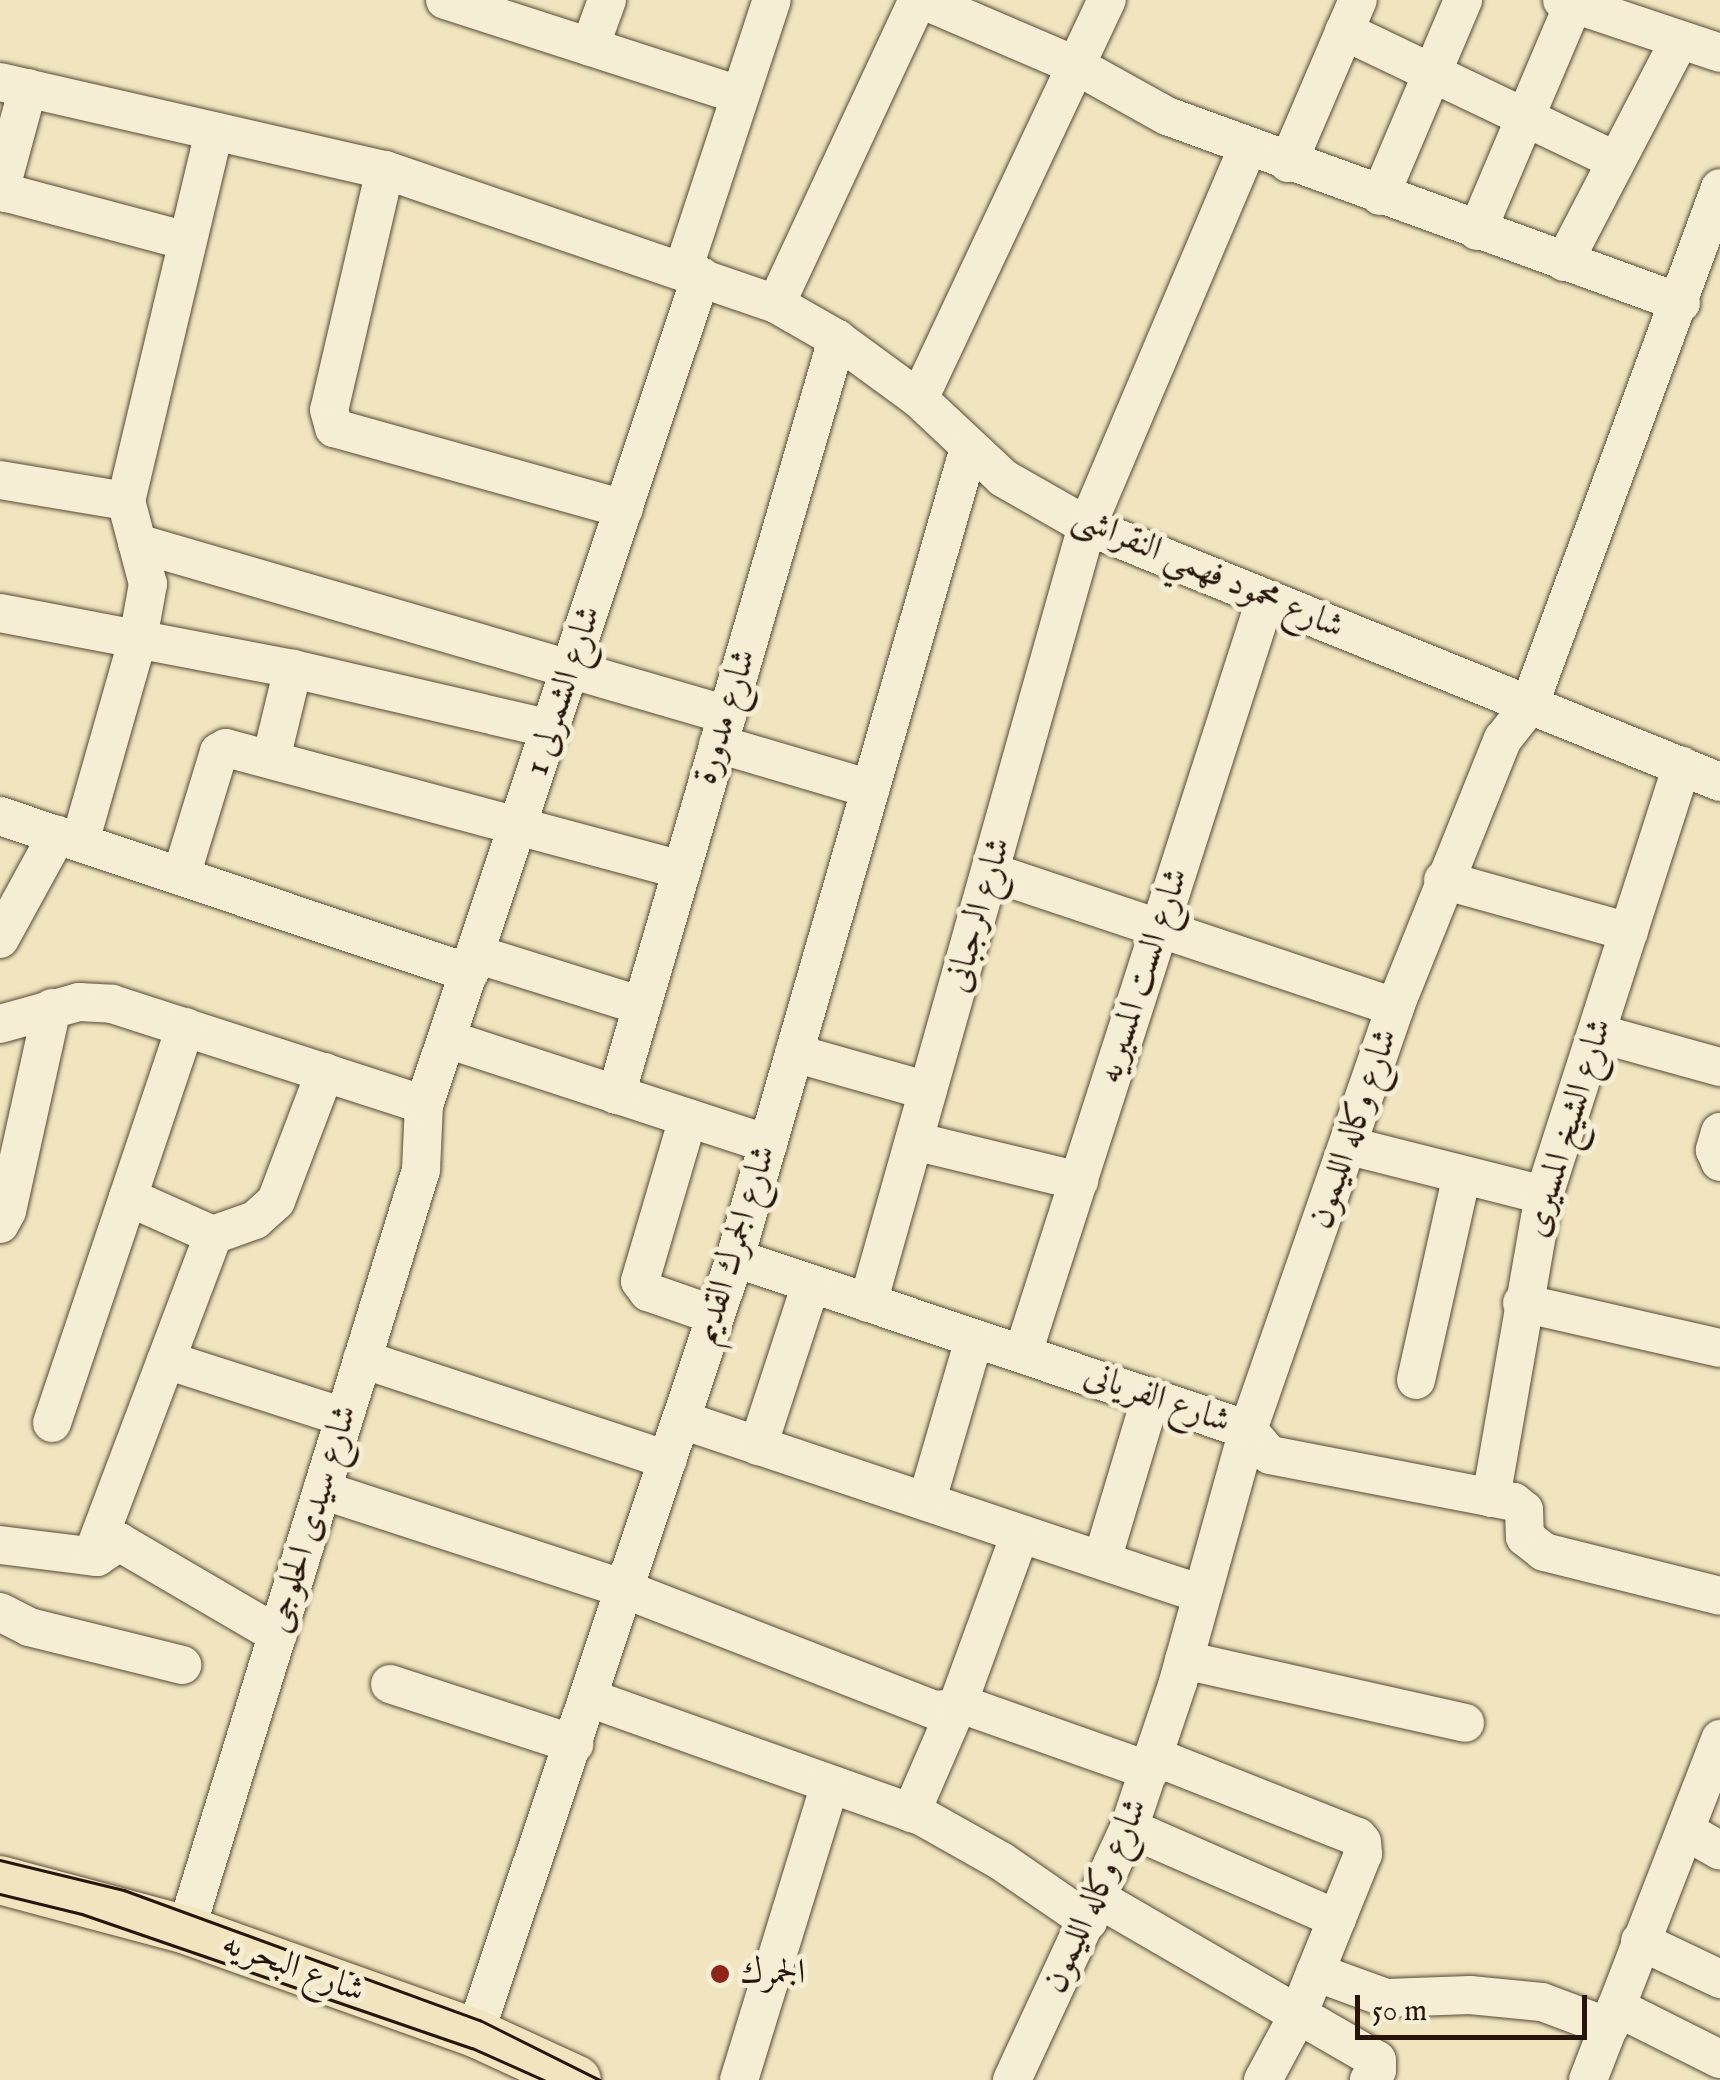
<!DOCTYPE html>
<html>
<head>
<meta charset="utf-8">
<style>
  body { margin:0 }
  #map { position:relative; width:1720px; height:2080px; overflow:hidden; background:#f0e5be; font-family:"IM FELL English",Amiri,serif }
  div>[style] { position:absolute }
  .roads { filter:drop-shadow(0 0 2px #584936) drop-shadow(0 0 2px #584936) }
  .minor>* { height:38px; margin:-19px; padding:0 19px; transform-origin:19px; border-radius:19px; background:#f5eed5 }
  .major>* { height:48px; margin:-24px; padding:0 24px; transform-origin:24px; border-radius:24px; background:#f0e5be }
  .tram>* { height:2.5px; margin:-1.25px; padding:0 1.25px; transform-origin:1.25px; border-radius:1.25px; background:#261508 }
  .dots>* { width:28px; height:28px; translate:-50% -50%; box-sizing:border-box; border:5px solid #f5eed5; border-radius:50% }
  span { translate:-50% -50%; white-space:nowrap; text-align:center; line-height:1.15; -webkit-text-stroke:10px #f5eed5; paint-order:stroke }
  .street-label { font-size:35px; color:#261508 }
  .poi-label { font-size:35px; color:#261508 }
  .left { translate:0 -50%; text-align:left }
  .scale { position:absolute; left:1355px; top:1995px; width:232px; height:45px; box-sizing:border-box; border:5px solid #261508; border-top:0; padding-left:12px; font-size:30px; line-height:35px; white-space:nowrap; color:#261508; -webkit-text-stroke:8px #f5eed5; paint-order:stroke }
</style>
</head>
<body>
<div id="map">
  <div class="roads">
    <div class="minor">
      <div style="left:445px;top:0;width:310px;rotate:17.9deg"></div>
      <div style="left:923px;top:0;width:168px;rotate:23.2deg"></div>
      <div style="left:1077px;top:66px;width:103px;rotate:29.1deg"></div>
      <div style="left:1167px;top:116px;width:547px;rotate:19.99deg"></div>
      <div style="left:1562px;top:0;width:167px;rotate:18.5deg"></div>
      <div style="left:1344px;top:31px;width:301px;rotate:25.5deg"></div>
      <div style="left:590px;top:47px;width:50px;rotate:-70.1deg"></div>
      <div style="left:0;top:82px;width:395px;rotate:12.9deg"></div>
      <div style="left:385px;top:170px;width:413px;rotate:18.9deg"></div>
      <div style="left:776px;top:304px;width:70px;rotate:29.8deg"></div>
      <div style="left:837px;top:339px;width:102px;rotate:36.2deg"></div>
      <div style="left:919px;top:399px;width:115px;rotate:43.2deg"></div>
      <div style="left:1003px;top:478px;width:97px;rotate:29.7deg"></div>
      <div style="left:1087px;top:526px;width:683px;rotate:22.02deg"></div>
      <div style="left:28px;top:88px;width:95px;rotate:105.2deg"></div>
      <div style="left:3px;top:180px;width:14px;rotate:73deg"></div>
      <div style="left:7px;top:193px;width:186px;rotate:14.9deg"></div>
      <div style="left:1288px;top:163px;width:177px;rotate:-66.8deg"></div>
      <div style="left:385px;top:170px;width:246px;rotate:103.1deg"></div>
      <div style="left:329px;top:410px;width:19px;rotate:74deg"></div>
      <div style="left:334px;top:428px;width:301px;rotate:15.6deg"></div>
      <div style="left:1380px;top:196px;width:213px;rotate:-67deg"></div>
      <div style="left:1477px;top:231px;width:251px;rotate:-67deg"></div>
      <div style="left:1564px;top:262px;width:249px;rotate:-62.5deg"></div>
      <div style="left:683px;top:270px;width:284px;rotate:-71.8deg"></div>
      <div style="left:776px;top:304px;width:336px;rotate:-65deg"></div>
      <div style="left:919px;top:399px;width:441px;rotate:-64.8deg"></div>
      <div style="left:0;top:480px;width:128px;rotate:9.5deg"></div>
      <div style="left:137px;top:543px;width:615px;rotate:16.25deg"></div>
      <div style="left:0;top:613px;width:298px;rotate:10.8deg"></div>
      <div style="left:293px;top:669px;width:265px;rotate:13.1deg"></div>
      <div style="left:718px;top:744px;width:159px;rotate:16.4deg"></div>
      <div style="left:271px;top:759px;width:93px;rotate:-76.3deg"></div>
      <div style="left:0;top:816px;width:495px;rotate:18.5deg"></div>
      <div style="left:80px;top:842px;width:211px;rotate:-74.1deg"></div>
      <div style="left:138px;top:639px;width:56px;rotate:-79.7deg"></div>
      <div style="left:148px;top:584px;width:86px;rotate:-104.8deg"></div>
      <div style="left:126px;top:501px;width:380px;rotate:-76.6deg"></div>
      <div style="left:991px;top:872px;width:426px;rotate:18.5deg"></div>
      <div style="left:181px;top:876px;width:130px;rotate:-73deg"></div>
      <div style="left:219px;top:752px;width:8px;rotate:-30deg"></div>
      <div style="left:226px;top:748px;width:472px;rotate:15deg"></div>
      <div style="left:1443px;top:880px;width:193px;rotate:15.6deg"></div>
      <div style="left:0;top:939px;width:119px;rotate:-61.3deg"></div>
      <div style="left:476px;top:954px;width:174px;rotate:17.4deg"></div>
      <div style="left:0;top:1024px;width:82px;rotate:-15.6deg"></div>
      <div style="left:79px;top:1002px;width:33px;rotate:3deg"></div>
      <div style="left:112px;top:1004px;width:328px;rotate:17.9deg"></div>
      <div style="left:1597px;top:1033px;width:128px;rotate:15.5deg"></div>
      <div style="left:447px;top:1039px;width:338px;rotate:18.1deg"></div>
      <div style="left:794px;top:1053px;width:139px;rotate:15.8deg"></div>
      <div style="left:616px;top:1095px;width:788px;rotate:-73.7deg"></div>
      <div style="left:688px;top:1118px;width:170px;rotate:106.4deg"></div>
      <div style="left:640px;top:1281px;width:14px;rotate:54deg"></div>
      <div style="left:648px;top:1292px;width:70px;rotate:19.2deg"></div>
      <div style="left:1720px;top:1132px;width:19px;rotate:106deg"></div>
      <div style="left:1715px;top:1150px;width:13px;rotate:67deg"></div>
      <div style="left:914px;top:1141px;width:170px;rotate:13.6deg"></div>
      <div style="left:1350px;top:1146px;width:200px;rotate:14.2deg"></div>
      <div style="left:128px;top:1197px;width:93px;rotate:24.1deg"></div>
      <div style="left:0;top:1224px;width:15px;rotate:-62deg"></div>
      <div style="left:7px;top:1211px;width:208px;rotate:-77.5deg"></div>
      <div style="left:735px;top:1258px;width:541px;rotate:18.54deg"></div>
      <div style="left:1248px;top:1430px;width:33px;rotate:49deg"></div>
      <div style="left:1270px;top:1455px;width:248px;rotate:10.9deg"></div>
      <div style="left:1514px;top:1502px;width:13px;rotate:39deg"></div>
      <div style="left:1524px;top:1510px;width:27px;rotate:88deg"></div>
      <div style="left:1525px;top:1537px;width:24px;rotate:38deg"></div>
      <div style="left:1544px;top:1552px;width:181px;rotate:14deg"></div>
      <div style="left:868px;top:1303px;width:807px;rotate:-74.26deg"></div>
      <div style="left:1087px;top:526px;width:412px;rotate:-67deg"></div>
      <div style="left:1522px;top:1303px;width:203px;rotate:12.8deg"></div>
      <div style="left:1023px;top:1353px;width:791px;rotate:-72.18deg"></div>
      <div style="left:362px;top:1359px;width:322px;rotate:18.3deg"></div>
      <div style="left:166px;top:1360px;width:187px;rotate:17.8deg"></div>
      <div style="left:1416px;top:1380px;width:210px;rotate:-77.4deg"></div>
      <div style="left:682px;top:1420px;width:547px;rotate:18.53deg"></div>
      <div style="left:52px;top:1423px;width:418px;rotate:-71.4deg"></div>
      <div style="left:758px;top:1446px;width:170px;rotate:-71.9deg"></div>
      <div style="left:322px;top:1490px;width:318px;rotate:18.1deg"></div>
      <div style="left:624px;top:1589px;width:334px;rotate:21.3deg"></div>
      <div style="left:935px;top:1710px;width:34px;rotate:-5deg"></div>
      <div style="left:969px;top:1707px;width:192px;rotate:19.5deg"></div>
      <div style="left:1491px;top:1498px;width:308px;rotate:-80.1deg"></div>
      <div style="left:1544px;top:1195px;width:451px;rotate:-72.2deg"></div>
      <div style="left:927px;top:1500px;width:168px;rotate:-73.7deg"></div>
      <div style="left:0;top:1545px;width:98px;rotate:7.1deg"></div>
      <div style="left:97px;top:1557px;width:27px;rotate:-34deg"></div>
      <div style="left:119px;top:1542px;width:184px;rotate:30.3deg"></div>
      <div style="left:92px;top:1556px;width:343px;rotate:-69.3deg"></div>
      <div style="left:213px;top:1235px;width:45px;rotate:-19.7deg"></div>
      <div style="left:255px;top:1220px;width:28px;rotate:-42deg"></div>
      <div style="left:276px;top:1201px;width:138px;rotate:-69.2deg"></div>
      <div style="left:1102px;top:1560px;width:170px;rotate:-73.3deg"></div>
      <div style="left:0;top:1612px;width:33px;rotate:27deg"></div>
      <div style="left:29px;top:1627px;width:158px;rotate:13.9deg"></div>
      <div style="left:1184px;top:1660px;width:288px;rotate:12.6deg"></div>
      <div style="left:390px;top:1684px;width:194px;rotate:18.1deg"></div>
      <div style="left:589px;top:1698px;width:352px;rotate:19.6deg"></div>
      <div style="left:921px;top:1816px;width:92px;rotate:29.4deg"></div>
      <div style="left:1001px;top:1861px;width:106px;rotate:34.6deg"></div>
      <div style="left:1153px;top:1756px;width:220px;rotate:21.6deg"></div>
      <div style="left:1358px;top:1837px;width:6px;rotate:51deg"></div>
      <div style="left:1362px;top:1842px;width:12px;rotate:85deg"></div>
      <div style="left:1363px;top:1854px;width:174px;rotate:112deg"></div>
      <div style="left:1298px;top:2015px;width:74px;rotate:118.3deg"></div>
      <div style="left:911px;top:1813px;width:113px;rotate:-66.6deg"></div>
      <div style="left:956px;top:1709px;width:186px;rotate:-69.9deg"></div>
      <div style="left:1129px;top:1828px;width:227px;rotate:23.6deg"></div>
      <div style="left:1686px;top:1831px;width:39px;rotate:30deg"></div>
      <div style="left:1099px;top:1899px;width:321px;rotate:30.1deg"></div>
      <div style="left:1377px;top:2060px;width:10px;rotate:90deg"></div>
      <div style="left:1377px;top:2070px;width:13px;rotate:129deg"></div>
      <div style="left:186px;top:1930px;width:796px;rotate:-72.82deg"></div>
      <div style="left:421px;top:1170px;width:65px;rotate:-87.4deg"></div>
      <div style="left:424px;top:1105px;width:874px;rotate:-71.52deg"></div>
      <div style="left:1640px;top:1941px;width:89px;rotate:25.4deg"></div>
      <div style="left:1315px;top:1972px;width:76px;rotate:20.1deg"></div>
      <div style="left:1386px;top:1998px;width:84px;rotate:-2deg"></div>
      <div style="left:1470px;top:1995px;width:72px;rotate:5.6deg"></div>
      <div style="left:1542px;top:2002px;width:72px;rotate:20.5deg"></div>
      <div style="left:1616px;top:2007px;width:116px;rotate:26.6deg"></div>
      <div style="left:475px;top:2033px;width:817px;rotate:-71.45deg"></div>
      <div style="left:735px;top:1258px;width:843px;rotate:-73.89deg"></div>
      <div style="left:739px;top:2080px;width:309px;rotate:-72.9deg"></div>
      <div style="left:1012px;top:2080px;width:278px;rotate:-65.1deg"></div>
      <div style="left:1129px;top:1828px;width:154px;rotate:-71.4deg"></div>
      <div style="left:1178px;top:1682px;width:262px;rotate:-74.5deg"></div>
      <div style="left:1248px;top:1430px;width:448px;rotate:-70.8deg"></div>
      <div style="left:1395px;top:1007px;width:289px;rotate:-68.1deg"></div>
      <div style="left:1503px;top:739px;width:42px;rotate:-51.8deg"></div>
      <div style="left:1529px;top:706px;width:552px;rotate:-69.76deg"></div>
      <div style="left:1588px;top:2080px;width:366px;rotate:-68.8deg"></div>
    </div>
    <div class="major">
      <div style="left:0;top:1880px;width:193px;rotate:15deg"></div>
      <div style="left:186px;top:1930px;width:307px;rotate:19.6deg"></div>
      <div style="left:475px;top:2033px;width:112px;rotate:24.7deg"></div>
    </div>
  </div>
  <div class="tram">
    <div style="left:0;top:1860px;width:128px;rotate:13.6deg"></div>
    <div style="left:124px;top:1890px;width:379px;rotate:20.1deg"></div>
    <div style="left:480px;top:2020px;width:134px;rotate:26.6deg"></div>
    <div style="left:0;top:1894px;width:84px;rotate:13.7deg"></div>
    <div style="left:82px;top:1914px;width:412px;rotate:19deg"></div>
    <div style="left:472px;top:2048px;width:79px;rotate:24deg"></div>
  </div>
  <div class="dots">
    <div style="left:720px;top:1974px;background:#8f2418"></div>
  </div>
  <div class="street-label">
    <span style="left:1208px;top:573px;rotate:23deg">شارع محمود فهمي النقراشى</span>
    <span style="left:564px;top:691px;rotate:-72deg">شارع الشمرلى 1</span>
    <span style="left:726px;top:717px;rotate:-73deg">شارع مدورة</span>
    <span style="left:979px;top:915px;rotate:-74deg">شارع الرجبانى</span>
    <span style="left:1144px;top:976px;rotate:-72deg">شارع الست المسيريه</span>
    <span style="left:1569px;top:1128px;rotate:-73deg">شارع الشيخ المسيرى</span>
    <span style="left:1354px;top:1129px;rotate:-71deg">شارع وكاله الليمون</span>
    <span style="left:736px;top:1245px;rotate:-73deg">شارع الجمرك القديم</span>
    <span style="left:1157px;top:1399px;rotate:19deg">شارع الفريانى</span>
    <span style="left:313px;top:1519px;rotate:-73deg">شارع سيدى الحلوجى</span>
    <span style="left:1096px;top:1896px;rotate:-66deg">شارع وكاله الليمون</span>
    <span style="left:293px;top:1968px;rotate:20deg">شارع البحريه</span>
  </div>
  <div class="poi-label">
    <span class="left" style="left:740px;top:1974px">الجمرك</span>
  </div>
  <div class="scale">50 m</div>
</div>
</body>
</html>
